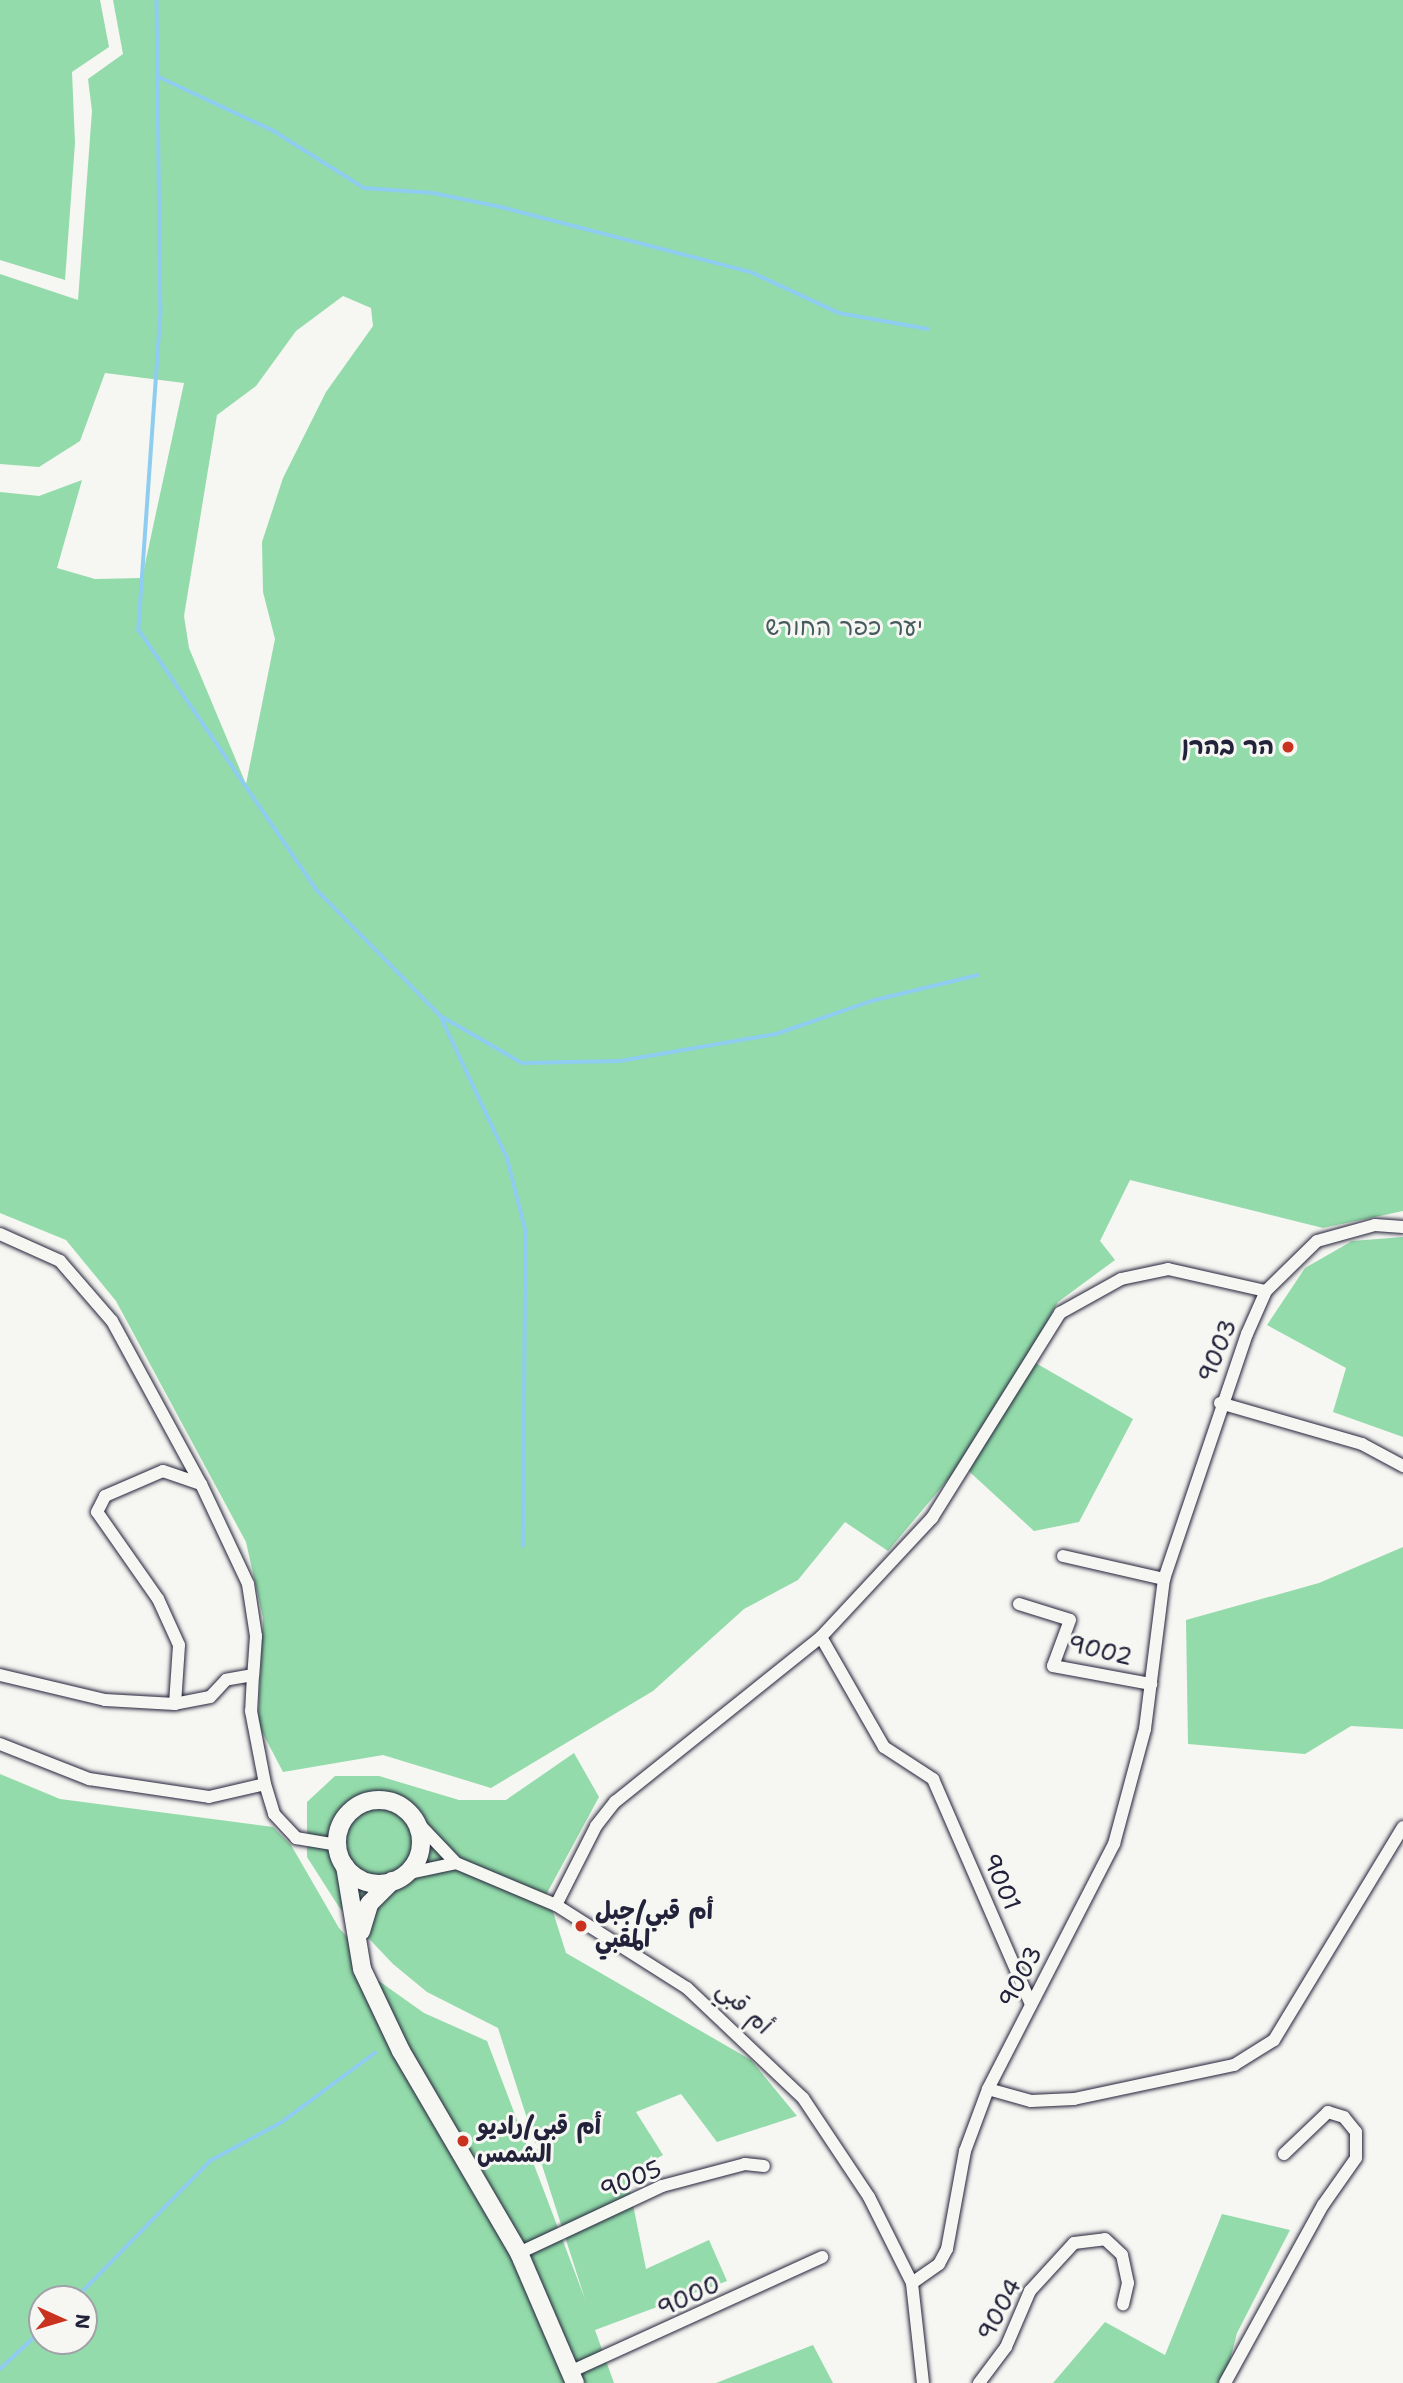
<!DOCTYPE html>
<html>
<head>
<meta charset="utf-8">
<style>
  body { margin:0 }
  #map { position:relative; width:1403px; height:2383px; overflow:hidden; background:#f6f6f2; font-family:"Shantell Sans","Playpen Sans Arabic","Playpen Sans Hebrew",sans-serif }
  div>[style] { position:absolute }
  .green>* { inset:0; background:#93dbaa }
  .stream>* { height:3.5px; margin:-1.75px; padding:0 1.75px; transform-origin:1.75px; border-radius:1.75px; background:#8ecdef }
  .roads { filter:drop-shadow(0 0 2px #22223b) drop-shadow(0 0 2px #22223b) }
  .street>* { height:12px; margin:-6px; padding:0 6px; transform-origin:6px; border-radius:6px; background:#f6f6f2 }
  .secondary>* { height:18px; margin:-9px; padding:0 9px; transform-origin:9px; border-radius:9px; background:#f6f6f2 }
  .secondary>.ring { margin:-9px; padding:0; box-sizing:content-box; background:none; border:18px solid #f6f6f2; border-radius:50% }
  .dots>* { width:19px; height:19px; translate:-50% -50%; box-sizing:border-box; border:4px solid #f6f6f2; border-radius:50% }
  span { translate:-50% -50%; white-space:nowrap; text-align:center; line-height:1.15; -webkit-text-stroke:6px #f6f6f2; paint-order:stroke }
  .park-label { font-size:24px; color:#445a5c }
  .poi-label { font-size:24px; color:#22223b; font-weight:700 }
  .right { translate:-100% -50%; text-align:right }
  .left { translate:0 -50%; text-align:left }
  .street-label { font-size:24px; color:#22223b }
  .north { position:absolute; left:28px; top:2285px; width:70px; height:70px; box-sizing:border-box; background:#f6f6f2; border:2px solid #a1a1a9; border-radius:50%; rotate:94deg; font-size:19px; font-weight:700; line-height:28px; text-align:center; color:#22223b }
  .north::after { content:''; display:block; margin:auto; width:24px; height:32px; background:#c8321e; clip-path:polygon(50% 0,100% 100%,50% 72%,0 100%) }
</style>
</head>
<body>
<div id="map">
  <div class="green">
    <div style="clip-path:polygon(0 0,100px 0,109px 47px,72px 72px,75px 143px,65px 280px,0 260px)"></div>
    <div style="clip-path:polygon(evenodd,113px 0,1403px 0,1403px 1211px,1323px 1228px,1130px 1180px,1100px 1241px,1115px 1260px,1058px 1302px,1027px 1358px,1133px 1419px,1079px 1522px,1034px 1531px,961px 1464px,888px 1551px,845px 1522px,798px 1580px,744px 1609px,653px 1691px,491px 1788px,383px 1755px,283px 1772px,258px 1724px,263px 1618px,246px 1542px,116px 1301px,66px 1240px,0 1213px,0 492px,39px 496px,82px 480px,57px 568px,95px 579px,142px 578px,184px 383px,105px 373px,80px 441px,39px 467px,0 464px,0 274px,78px 300px,92px 111px,88px 79px,123px 54px,113px 0,343px 296px,371px 308px,373px 326px,326px 392px,283px 478px,262px 542px,263px 592px,275px 639px,246px 784px,189px 648px,184px 616px,217px 415px,256px 386px,296px 331px,343px 296px)"></div>
    <div style="clip-path:polygon(1403px 1237px,1403px 1437px,1333px 1412px,1346px 1368px,1267px 1325px,1305px 1268px,1352px 1241px)"></div>
    <div style="clip-path:polygon(1403px 1547px,1403px 1729px,1351px 1726px,1305px 1754px,1188px 1744px,1186px 1620px,1319px 1583px)"></div>
    <div style="clip-path:polygon(evenodd,574px 1753px,599px 1797px,547px 1893px,566px 1953px,751px 2060px,797px 2116px,717px 2142px,681px 2094px,636px 2112px,663px 2155px,627px 2175px,646px 2269px,709px 2240px,727px 2281px,595px 2330px,614px 2383px,0 2383px,0 1774px,60px 1799px,273px 1827px,291px 1845px,339px 1928px,372px 1964px,362px 1969px,424px 2013px,487px 2041px,585px 2299px,498px 2028px,427px 1992px,393px 1964px,339px 1907px,307px 1857px,307px 1802px,335px 1776px,379px 1776px,459px 1800px,506px 1800px,574px 1753px,42px 2299px,84px 2299px,84px 2341px,42px 2341px,42px 2299px)"></div>
    <div style="clip-path:polygon(1222px 2214px,1290px 2230px,1237px 2333px,1224px 2383px,1053px 2383px,1105px 2322px,1165px 2355px)"></div>
    <div style="clip-path:polygon(813px 2345px,833px 2383px,716px 2383px)"></div>
  </div>
  <div class="stream">
    <div style="left:157px;top:0;width:312px;rotate:89.3deg"></div>
    <div style="left:161px;top:312px;width:319px;rotate:94deg"></div>
    <div style="left:139px;top:630px;width:316px;rotate:55.6deg"></div>
    <div style="left:318px;top:891px;width:175px;rotate:45.5deg"></div>
    <div style="left:441px;top:1016px;width:94px;rotate:30.1deg"></div>
    <div style="left:522px;top:1063px;width:98px;rotate:-1.2deg"></div>
    <div style="left:620px;top:1061px;width:158px;rotate:-9.8deg"></div>
    <div style="left:776px;top:1034px;width:105px;rotate:-19deg"></div>
    <div style="left:875px;top:1000px;width:106px;rotate:-13.6deg"></div>
    <div style="left:157px;top:76px;width:129px;rotate:25.2deg"></div>
    <div style="left:274px;top:131px;width:107px;rotate:32.3deg"></div>
    <div style="left:364px;top:188px;width:69px;rotate:4.1deg"></div>
    <div style="left:433px;top:193px;width:69px;rotate:11.6deg"></div>
    <div style="left:501px;top:207px;width:258px;rotate:14.6deg"></div>
    <div style="left:751px;top:272px;width:97px;rotate:25deg"></div>
    <div style="left:839px;top:313px;width:90px;rotate:10.2deg"></div>
    <div style="left:442px;top:1019px;width:153px;rotate:64.8deg"></div>
    <div style="left:507px;top:1157px;width:76px;rotate:75.6deg"></div>
    <div style="left:526px;top:1231px;width:315px;rotate:90.5deg"></div>
    <div style="left:75px;top:2299px;width:193px;rotate:-45.6deg"></div>
    <div style="left:210px;top:2161px;width:82px;rotate:-28.4deg"></div>
    <div style="left:282px;top:2122px;width:116px;rotate:-36.6deg"></div>
    <div style="left:0;top:2369px;width:57px;rotate:-42.9deg"></div>
  </div>
  <div class="roads">
    <div class="street">
      <div style="left:0;top:1234px;width:66px;rotate:24.2deg"></div>
      <div style="left:60px;top:1261px;width:79px;rotate:49.1deg"></div>
      <div style="left:112px;top:1321px;width:186px;rotate:61.4deg"></div>
      <div style="left:1220px;top:1403px;width:148px;rotate:16.1deg"></div>
      <div style="left:1362px;top:1444px;width:47px;rotate:28.2deg"></div>
      <div style="left:1063px;top:1556px;width:104px;rotate:12.8deg"></div>
      <div style="left:1019px;top:1604px;width:53px;rotate:17.4deg"></div>
      <div style="left:1070px;top:1620px;width:49px;rotate:110.3deg"></div>
      <div style="left:1053px;top:1666px;width:100px;rotate:10.4deg"></div>
      <div style="left:821px;top:1637px;width:127px;rotate:60.2deg"></div>
      <div style="left:884px;top:1747px;width:59px;rotate:33.1deg"></div>
      <div style="left:933px;top:1779px;width:243px;rotate:66.5deg"></div>
      <div style="left:0;top:1675px;width:108px;rotate:13.4deg"></div>
      <div style="left:105px;top:1700px;width:70px;rotate:3.3deg"></div>
      <div style="left:253px;top:1675px;width:27px;rotate:170deg"></div>
      <div style="left:226px;top:1680px;width:23px;rotate:133deg"></div>
      <div style="left:210px;top:1697px;width:36px;rotate:169deg"></div>
      <div style="left:175px;top:1704px;width:59px;rotate:-86.1deg"></div>
      <div style="left:179px;top:1645px;width:51px;rotate:-114.5deg"></div>
      <div style="left:158px;top:1599px;width:106px;rotate:-125deg"></div>
      <div style="left:97px;top:1512px;width:18px;rotate:-63deg"></div>
      <div style="left:105px;top:1496px;width:63px;rotate:-23.3deg"></div>
      <div style="left:163px;top:1471px;width:40px;rotate:18.9deg"></div>
      <div style="left:201px;top:1484px;width:110px;rotate:64.8deg"></div>
      <div style="left:248px;top:1584px;width:53px;rotate:81.3deg"></div>
      <div style="left:256px;top:1636px;width:39px;rotate:94deg"></div>
      <div style="left:253px;top:1675px;width:36px;rotate:93deg"></div>
      <div style="left:251px;top:1711px;width:74px;rotate:79.1deg"></div>
      <div style="left:0;top:1744px;width:96px;rotate:21.5deg"></div>
      <div style="left:89px;top:1779px;width:121px;rotate:8.5deg"></div>
      <div style="left:209px;top:1797px;width:57px;rotate:-13.1deg"></div>
      <div style="left:265px;top:1784px;width:31px;rotate:73deg"></div>
      <div style="left:274px;top:1814px;width:33px;rotate:47deg"></div>
      <div style="left:296px;top:1838px;width:43px;rotate:9.5deg"></div>
      <div style="left:416px;top:1821px;width:58px;rotate:46.4deg"></div>
      <div style="left:456px;top:1863px;width:108px;rotate:22.8deg"></div>
      <div style="left:556px;top:1905px;width:155px;rotate:32.4deg"></div>
      <div style="left:687px;top:1988px;width:160px;rotate:43.5deg"></div>
      <div style="left:803px;top:2098px;width:119px;rotate:56.3deg"></div>
      <div style="left:869px;top:2197px;width:96px;rotate:63.4deg"></div>
      <div style="left:405px;top:1874px;width:52px;rotate:-12.2deg"></div>
      <div style="left:556px;top:1905px;width:89px;rotate:-63.1deg"></div>
      <div style="left:596px;top:1826px;width:31px;rotate:-52deg"></div>
      <div style="left:615px;top:1802px;width:264px;rotate:-38.7deg"></div>
      <div style="left:821px;top:1637px;width:163px;rotate:-47deg"></div>
      <div style="left:932px;top:1518px;width:242px;rotate:-58deg"></div>
      <div style="left:1060px;top:1313px;width:70px;rotate:-29.1deg"></div>
      <div style="left:1121px;top:1279px;width:48px;rotate:-12deg"></div>
      <div style="left:1168px;top:1269px;width:100px;rotate:12.7deg"></div>
      <div style="left:988px;top:2089px;width:45px;rotate:15.6deg"></div>
      <div style="left:1031px;top:2101px;width:43px;rotate:-2.7deg"></div>
      <div style="left:1074px;top:2099px;width:164px;rotate:-12deg"></div>
      <div style="left:1234px;top:2065px;width:47px;rotate:-32deg"></div>
      <div style="left:1274px;top:2040px;width:249px;rotate:-58.8deg"></div>
      <div style="left:519px;top:2253px;width:158px;rotate:-25.1deg"></div>
      <div style="left:662px;top:2186px;width:86px;rotate:-14.8deg"></div>
      <div style="left:745px;top:2164px;width:19px;rotate:6deg"></div>
      <div style="left:572px;top:2371px;width:275px;rotate:-24.5deg"></div>
      <div style="left:923px;top:2383px;width:101px;rotate:-96.3deg"></div>
      <div style="left:912px;top:2283px;width:33px;rotate:-35deg"></div>
      <div style="left:939px;top:2264px;width:17px;rotate:-62deg"></div>
      <div style="left:947px;top:2249px;width:100px;rotate:-79.6deg"></div>
      <div style="left:965px;top:2151px;width:66px;rotate:-69.6deg"></div>
      <div style="left:988px;top:2089px;width:276px;rotate:-62.8deg"></div>
      <div style="left:1114px;top:1844px;width:119px;rotate:-74.9deg"></div>
      <div style="left:1145px;top:1729px;width:151px;rotate:-82.8deg"></div>
      <div style="left:1164px;top:1579px;width:259px;rotate:-71.3deg"></div>
      <div style="left:1247px;top:1334px;width:47px;rotate:-66.2deg"></div>
      <div style="left:1266px;top:1291px;width:71px;rotate:-44.4deg"></div>
      <div style="left:1317px;top:1241px;width:60px;rotate:-15.4deg"></div>
      <div style="left:1375px;top:1225px;width:28px;rotate:4deg"></div>
      <div style="left:979px;top:2383px;width:45px;rotate:-53.1deg"></div>
      <div style="left:1006px;top:2347px;width:61px;rotate:-66.8deg"></div>
      <div style="left:1030px;top:2291px;width:65px;rotate:-47.5deg"></div>
      <div style="left:1074px;top:2243px;width:31px;rotate:-7deg"></div>
      <div style="left:1105px;top:2239px;width:23px;rotate:43deg"></div>
      <div style="left:1122px;top:2255px;width:29px;rotate:78deg"></div>
      <div style="left:1128px;top:2283px;width:22px;rotate:103deg"></div>
      <div style="left:1225px;top:2383px;width:203px;rotate:-61.2deg"></div>
      <div style="left:1323px;top:2205px;width:57px;rotate:-54.9deg"></div>
      <div style="left:1356px;top:2158px;width:26px;rotate:-90deg"></div>
      <div style="left:1356px;top:2132px;width:19px;rotate:-129deg"></div>
      <div style="left:1344px;top:2117px;width:17px;rotate:-163deg"></div>
      <div style="left:1328px;top:2112px;width:61px;rotate:136.3deg"></div>
    </div>
    <div class="secondary">
      <div class="ring" style="left:337px;top:1800px;width:66px;height:66px"></div>
      <div style="left:345px;top:1866px;width:104px;rotate:80.6deg"></div>
      <div style="left:362px;top:1969px;width:91px;rotate:64.6deg"></div>
      <div style="left:401px;top:2051px;width:234px;rotate:59.7deg"></div>
      <div style="left:519px;top:2253px;width:142px;rotate:66.7deg"></div>
      <div style="left:361px;top:1931px;width:28px;rotate:-73deg"></div>
      <div style="left:369px;top:1904px;width:33px;rotate:-45deg"></div>
    </div>
  </div>
  <div class="dots">
    <div style="left:1288px;top:747px;background:#c8321e"></div>
    <div style="left:581px;top:1926px;background:#c8321e"></div>
    <div style="left:463px;top:2141px;background:#c8321e"></div>
  </div>
  <div class="park-label">
    <span style="left:844px;top:628px">יער כפר החורש</span>
  </div>
  <div class="poi-label">
    <span class="right" style="left:1274px;top:747px">הר בהרן</span>
    <span class="left" style="left:595px;top:1926px">أم قبي/جبل<br>المقبي</span>
    <span class="left" style="left:477px;top:2141px">أم قبي/راديو<br>الشمس</span>
  </div>
  <div class="street-label">
    <span style="left:1218px;top:1351px;rotate:-68deg">9003</span>
    <span style="left:1100px;top:1651px;rotate:13deg">9002</span>
    <span style="left:1001px;top:1882px;rotate:66deg">9001</span>
    <span style="left:1021px;top:1977px;rotate:-62deg">9003</span>
    <span style="left:744px;top:2008px;rotate:43deg">أم قبي</span>
    <span style="left:631px;top:2180px;rotate:-22deg">9005</span>
    <span style="left:689px;top:2297px;rotate:-25deg">9000</span>
    <span style="left:1000px;top:2310px;rotate:-62deg">9004</span>
  </div>
  <div class="north">N</div>
</div>
</body>
</html>
